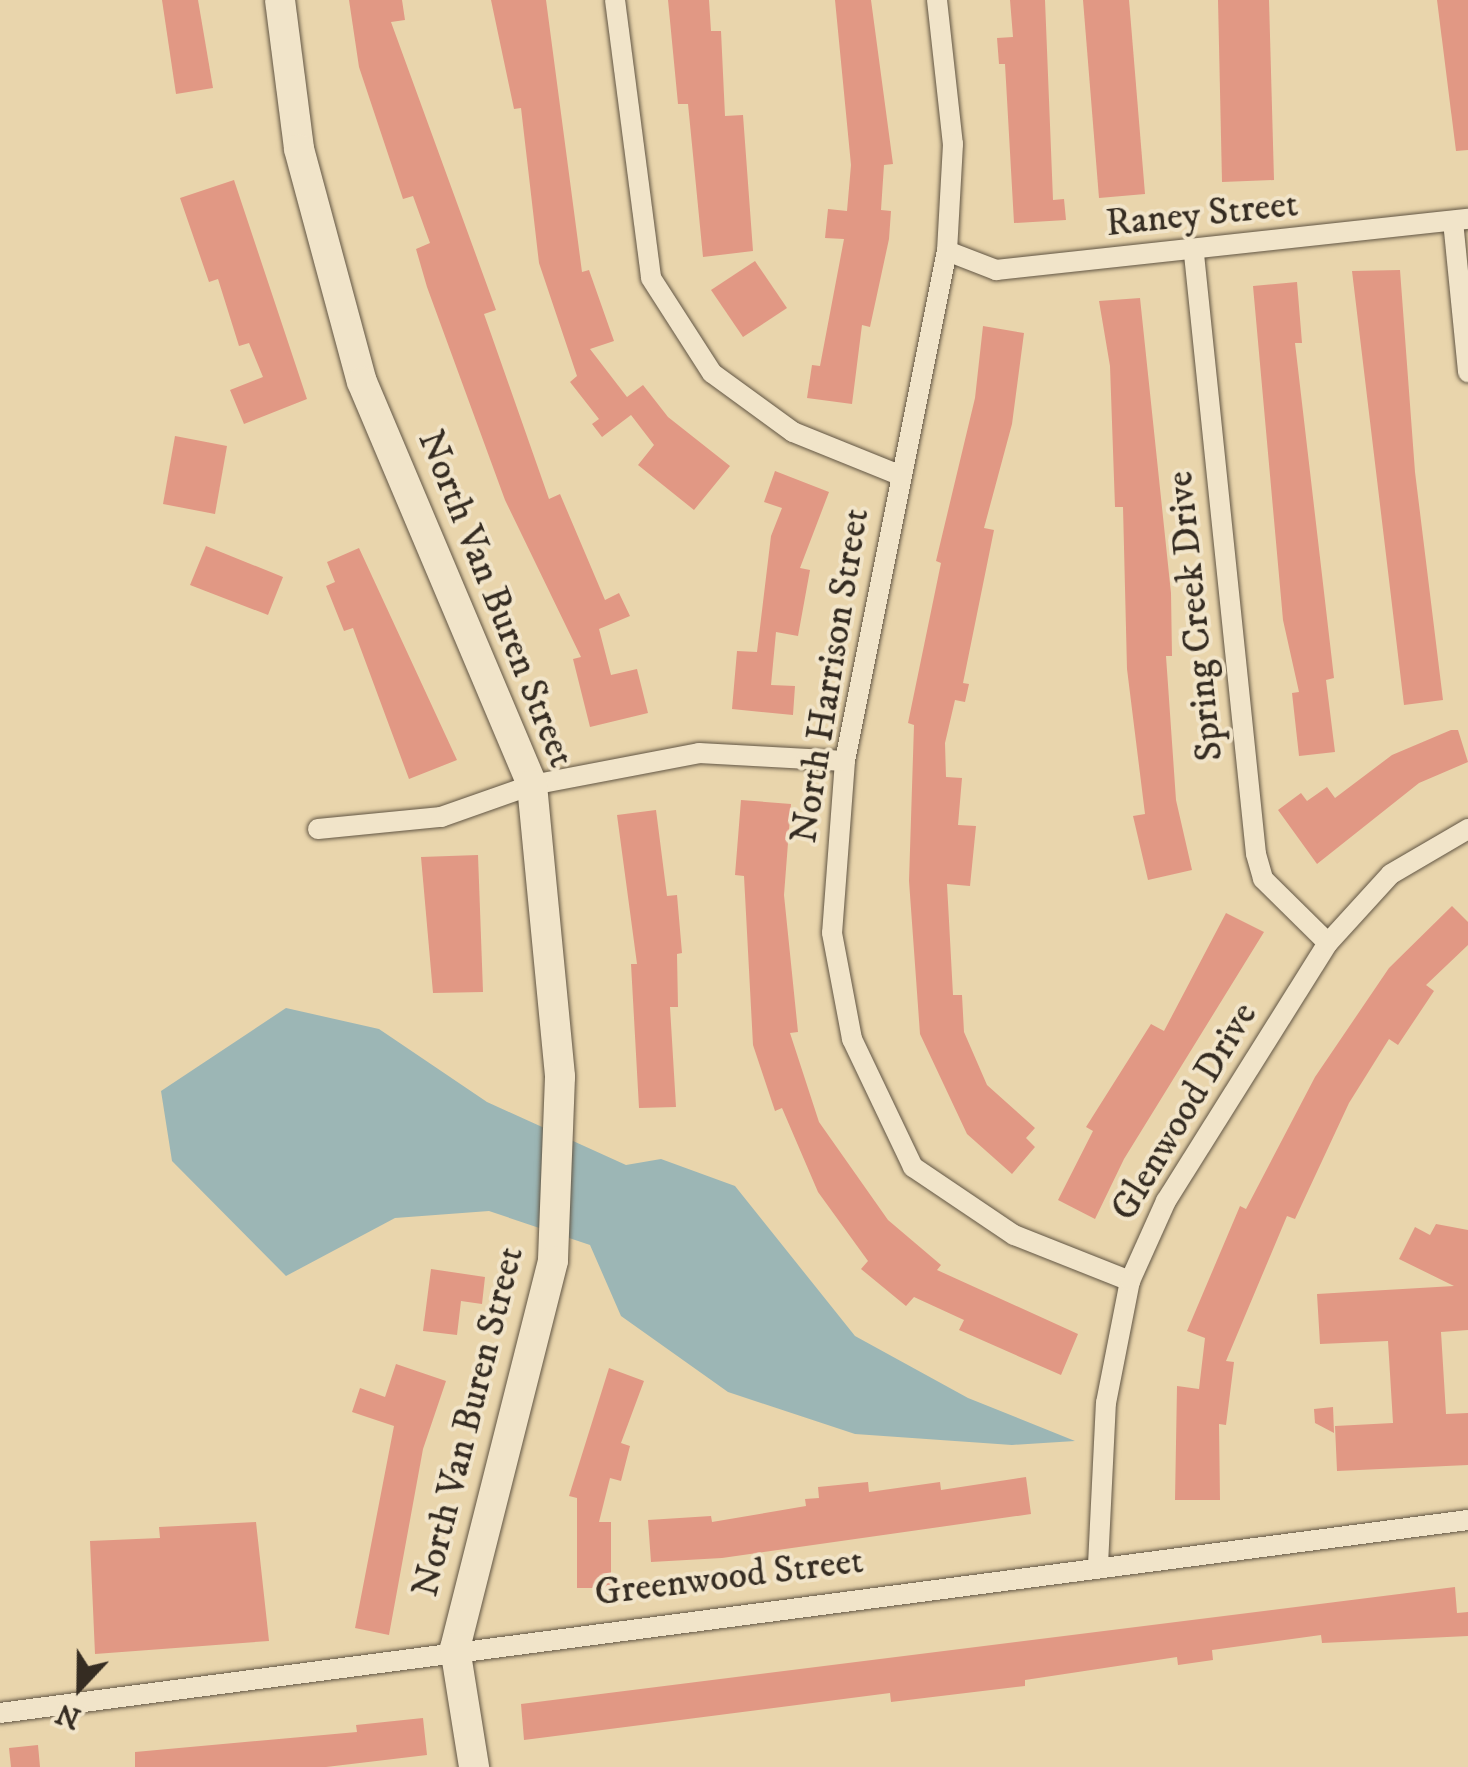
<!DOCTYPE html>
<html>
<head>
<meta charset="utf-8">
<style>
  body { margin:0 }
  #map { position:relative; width:1468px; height:1767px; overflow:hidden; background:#e9d5ac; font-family:"IM FELL DW Pica",serif }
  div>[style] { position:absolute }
  .water>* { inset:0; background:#9cb6b5 }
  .building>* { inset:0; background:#e19884 }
  .roads { filter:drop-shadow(0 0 2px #625644) drop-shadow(0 0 2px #625644) }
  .street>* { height:20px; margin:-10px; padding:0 10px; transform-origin:10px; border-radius:10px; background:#f1e4c9 }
  .secondary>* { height:30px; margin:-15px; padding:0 15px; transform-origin:15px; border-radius:15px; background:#f1e4c9 }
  span { translate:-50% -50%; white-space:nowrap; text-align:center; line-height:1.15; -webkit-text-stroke:8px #f1e4c9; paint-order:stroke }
  .street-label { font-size:38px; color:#352c22 }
  .north { position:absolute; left:30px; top:1637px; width:100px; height:100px; -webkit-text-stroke:8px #f1e4c9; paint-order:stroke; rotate:202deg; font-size:28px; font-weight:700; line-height:40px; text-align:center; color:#352c22 }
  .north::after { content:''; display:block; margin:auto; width:35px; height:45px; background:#352c22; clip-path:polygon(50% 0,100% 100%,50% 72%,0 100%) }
</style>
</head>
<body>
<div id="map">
  <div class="water">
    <div style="clip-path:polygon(286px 1008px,379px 1029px,487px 1102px,626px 1165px,661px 1159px,735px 1186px,855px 1336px,968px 1398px,1075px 1441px,1012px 1445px,855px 1434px,728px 1392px,621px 1316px,590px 1245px,489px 1211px,395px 1218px,286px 1276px,172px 1161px,161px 1091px)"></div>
  </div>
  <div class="building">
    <div style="clip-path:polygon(162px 0,198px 0,213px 88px,176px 94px)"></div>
    <div style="clip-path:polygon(349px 0,402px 0,405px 20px,391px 22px,496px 310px,484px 314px,549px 499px,560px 494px,605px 600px,619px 593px,630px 616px,599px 629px,611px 675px,637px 669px,648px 713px,590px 727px,573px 659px,581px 657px,505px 500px,427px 287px,416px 249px,430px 243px,413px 196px,403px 199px,359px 67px)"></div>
    <div style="clip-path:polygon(491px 0,546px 0,582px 272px,589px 270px,614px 341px,590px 349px,627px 397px,643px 385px,668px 417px,730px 466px,694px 510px,638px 465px,654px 445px,631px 415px,602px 437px,592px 424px,599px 419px,570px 382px,577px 376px,539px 263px,521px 108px,514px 109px)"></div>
    <div style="clip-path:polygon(668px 0,709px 0,711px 31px,721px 31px,725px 116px,743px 115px,753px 251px,703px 257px,688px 104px,678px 104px)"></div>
    <div style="clip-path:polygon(835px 0,871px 0,893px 164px,884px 165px,881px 210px,891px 211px,889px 239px,870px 327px,862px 325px,852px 404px,807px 398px,812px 365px,820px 366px,844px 239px,825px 238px,828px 209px,847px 211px,851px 165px)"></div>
    <div style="clip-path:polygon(1010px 0,1045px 0,1053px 200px,1064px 199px,1066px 220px,1014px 223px,1005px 64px,999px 64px,997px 38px,1013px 37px)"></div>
    <div style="clip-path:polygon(1083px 0,1129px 0,1145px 194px,1099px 198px)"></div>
    <div style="clip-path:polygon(1218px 0,1269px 0,1274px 180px,1222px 182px)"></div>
    <div style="clip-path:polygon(1437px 0,1468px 0,1468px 150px,1456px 151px)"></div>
    <div style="clip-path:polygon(234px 180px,307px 399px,244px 424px,230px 390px,263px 377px,249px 343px,239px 346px,218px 279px,209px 282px,180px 198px)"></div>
    <div style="clip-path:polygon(755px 261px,787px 308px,743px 337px,711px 290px)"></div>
    <div style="clip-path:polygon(1400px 270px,1415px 472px,1443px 700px,1404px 705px,1352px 271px)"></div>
    <div style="clip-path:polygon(1297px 282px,1302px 343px,1295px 343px,1334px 678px,1326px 680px,1335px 752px,1299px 756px,1292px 693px,1299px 692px,1283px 620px,1253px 286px)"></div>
    <div style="clip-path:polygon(1140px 298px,1171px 593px,1172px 656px,1166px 656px,1176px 800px,1192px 870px,1148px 880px,1133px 816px,1145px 814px,1127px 669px,1123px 507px,1115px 507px,1110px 366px,1099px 301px)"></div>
    <div style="clip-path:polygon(983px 326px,1024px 333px,1012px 424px,984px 528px,994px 530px,963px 683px,969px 684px,965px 702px,955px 700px,945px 743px,946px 777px,962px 778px,958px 825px,976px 826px,970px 886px,947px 884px,953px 995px,962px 995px,964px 1032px,987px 1085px,1035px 1128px,1026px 1138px,1035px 1147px,1012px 1174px,967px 1134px,920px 1034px,909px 881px,914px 725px,908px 723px,941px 563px,936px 561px,975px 398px)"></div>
    <div style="clip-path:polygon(175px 436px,227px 446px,215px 514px,163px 504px)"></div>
    <div style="clip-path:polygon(775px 471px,829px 492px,800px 568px,810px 570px,798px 636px,776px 632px,771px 685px,795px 686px,793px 715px,732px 709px,737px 651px,757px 652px,771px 536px,782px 508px,764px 502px)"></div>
    <div style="clip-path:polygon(206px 546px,283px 577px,268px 615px,190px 585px)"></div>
    <div style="clip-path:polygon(359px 548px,457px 760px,409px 779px,353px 628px,344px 631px,326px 586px,335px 582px,327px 562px)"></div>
    <div style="clip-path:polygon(1451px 730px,1458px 730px,1468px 762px,1419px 783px,1317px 864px,1278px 810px,1301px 793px,1307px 801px,1327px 787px,1335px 798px,1392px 755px)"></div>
    <div style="clip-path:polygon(741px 800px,791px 804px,784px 895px,798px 1032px,790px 1033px,819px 1122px,888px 1220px,941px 1265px,937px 1270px,1078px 1334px,1061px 1375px,959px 1330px,964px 1320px,914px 1297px,906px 1306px,861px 1269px,868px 1261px,818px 1192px,782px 1108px,775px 1111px,753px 1045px,744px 876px,735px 875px)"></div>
    <div style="clip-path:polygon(656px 810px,667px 896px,677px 895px,682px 953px,677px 954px,678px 1007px,670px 1007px,676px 1107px,639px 1108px,631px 964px,637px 964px,617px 815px)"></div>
    <div style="clip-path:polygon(478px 855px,483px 992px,433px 993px,421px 857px)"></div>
    <div style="clip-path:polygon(1452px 906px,1468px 922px,1468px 945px,1426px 985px,1434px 991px,1398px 1045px,1389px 1039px,1349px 1103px,1295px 1219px,1287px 1216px,1226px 1361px,1234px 1362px,1226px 1425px,1219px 1424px,1220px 1500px,1175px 1500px,1177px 1386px,1199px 1389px,1205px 1338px,1187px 1331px,1240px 1206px,1246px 1209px,1315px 1077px,1389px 968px)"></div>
    <div style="clip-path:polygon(1226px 913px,1264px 932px,1124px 1159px,1095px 1219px,1058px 1200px,1093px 1131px,1086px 1127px,1151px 1024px,1164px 1031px)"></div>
    <div style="clip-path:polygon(1436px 1224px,1468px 1230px,1468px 1330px,1441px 1332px,1446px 1414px,1468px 1413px,1468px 1465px,1337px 1471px,1335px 1426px,1393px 1423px,1388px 1341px,1320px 1344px,1317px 1294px,1454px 1286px,1399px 1259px,1415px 1227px,1430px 1235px)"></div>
    <div style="clip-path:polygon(431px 1269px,485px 1277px,482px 1304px,461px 1301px,457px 1335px,423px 1331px)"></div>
    <div style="clip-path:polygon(396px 1364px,446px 1381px,423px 1449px,389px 1635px,355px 1628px,394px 1426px,352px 1412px,360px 1388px,385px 1397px)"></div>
    <div style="clip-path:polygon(609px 1368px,644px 1381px,621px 1443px,630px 1446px,621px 1481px,610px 1478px,599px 1522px,611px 1522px,611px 1588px,577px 1588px,577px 1498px,569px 1496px)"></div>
    <div style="clip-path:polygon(1333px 1407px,1334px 1433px,1315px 1423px,1314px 1409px)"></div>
    <div style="clip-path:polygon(1026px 1477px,1031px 1514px,722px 1558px,651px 1562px,648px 1520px,711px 1516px,712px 1522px,806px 1506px,805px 1499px,819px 1498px,818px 1487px,868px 1482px,869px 1492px,940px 1482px,941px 1490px)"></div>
    <div style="clip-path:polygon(256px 1522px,269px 1641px,95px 1654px,90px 1541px,160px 1538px,159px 1527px)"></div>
    <div style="clip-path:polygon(1455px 1587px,1457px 1613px,1468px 1612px,1468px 1636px,1322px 1643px,1321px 1635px,1212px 1650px,1213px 1660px,1178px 1665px,1177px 1657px,1025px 1680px,1025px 1686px,891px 1702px,890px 1693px,524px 1740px,521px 1704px)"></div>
    <div style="clip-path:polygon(423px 1718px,427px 1755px,326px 1767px,135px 1767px,135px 1752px,357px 1732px,356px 1725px)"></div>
    <div style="clip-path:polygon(38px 1745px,40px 1767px,11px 1767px,9px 1748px)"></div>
  </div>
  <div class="roads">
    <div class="street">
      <div style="left:615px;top:0;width:280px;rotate:82.6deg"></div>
      <div style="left:651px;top:278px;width:113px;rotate:57.3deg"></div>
      <div style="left:712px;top:373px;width:100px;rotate:36.1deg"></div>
      <div style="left:793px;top:432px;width:112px;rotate:22deg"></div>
      <div style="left:937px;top:0;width:145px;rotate:83.7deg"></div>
      <div style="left:953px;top:144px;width:107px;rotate:93.2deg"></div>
      <div style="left:947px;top:251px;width:520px;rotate:101.31deg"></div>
      <div style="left:845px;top:761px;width:172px;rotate:94.3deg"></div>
      <div style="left:832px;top:933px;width:108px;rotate:79.3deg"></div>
      <div style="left:852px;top:1039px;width:142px;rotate:64.5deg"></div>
      <div style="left:913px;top:1167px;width:122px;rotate:34deg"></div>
      <div style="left:1014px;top:1235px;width:125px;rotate:21.6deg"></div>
      <div style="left:1453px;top:221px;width:152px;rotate:84.3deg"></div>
      <div style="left:947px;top:251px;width:53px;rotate:21.2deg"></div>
      <div style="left:996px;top:270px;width:475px;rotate:-6.2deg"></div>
      <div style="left:1194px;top:254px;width:603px;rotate:84.1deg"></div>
      <div style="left:1256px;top:854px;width:26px;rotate:74deg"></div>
      <div style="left:1263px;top:879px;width:91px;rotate:44.6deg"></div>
      <div style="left:318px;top:829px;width:124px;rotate:-5.6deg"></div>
      <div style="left:441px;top:817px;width:96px;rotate:-19.4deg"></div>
      <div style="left:532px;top:785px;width:170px;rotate:-10.8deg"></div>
      <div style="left:699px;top:753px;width:146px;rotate:3.1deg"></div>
      <div style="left:1098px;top:1565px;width:162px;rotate:-87.2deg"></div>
      <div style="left:1106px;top:1403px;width:124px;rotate:-78.9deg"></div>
      <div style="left:1130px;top:1281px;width:88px;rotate:-65.8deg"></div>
      <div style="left:1166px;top:1201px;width:305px;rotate:-57.9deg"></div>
      <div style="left:1328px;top:943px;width:93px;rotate:-47.6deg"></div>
      <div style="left:1391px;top:874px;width:89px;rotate:-30.3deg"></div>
      <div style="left:0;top:1713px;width:1481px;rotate:-7.49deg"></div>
    </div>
    <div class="secondary">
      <div style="left:280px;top:0;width:150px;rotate:82.7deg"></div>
      <div style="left:299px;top:149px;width:241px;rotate:74.9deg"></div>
      <div style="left:362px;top:382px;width:437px;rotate:67.1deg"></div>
      <div style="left:532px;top:785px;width:293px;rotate:84.5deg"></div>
      <div style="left:560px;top:1077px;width:184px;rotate:92.2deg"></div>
      <div style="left:553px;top:1261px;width:399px;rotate:104.2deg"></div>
      <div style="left:455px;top:1648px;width:121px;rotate:80.9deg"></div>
    </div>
  </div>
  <div class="street-label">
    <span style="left:1202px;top:215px;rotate:-6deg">Raney Street</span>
    <span style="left:495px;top:599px;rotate:68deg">North Van Buren Street</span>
    <span style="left:1196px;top:616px;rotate:-96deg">Spring Creek Drive</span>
    <span style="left:831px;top:676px;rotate:-81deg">North Harrison Street</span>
    <span style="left:1185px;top:1112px;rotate:-59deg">Glenwood Drive</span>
    <span style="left:469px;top:1422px;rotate:-76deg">North Van Buren Street</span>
    <span style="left:729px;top:1578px;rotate:-7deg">Greenwood Street</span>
  </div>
  <div class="north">N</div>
</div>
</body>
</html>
